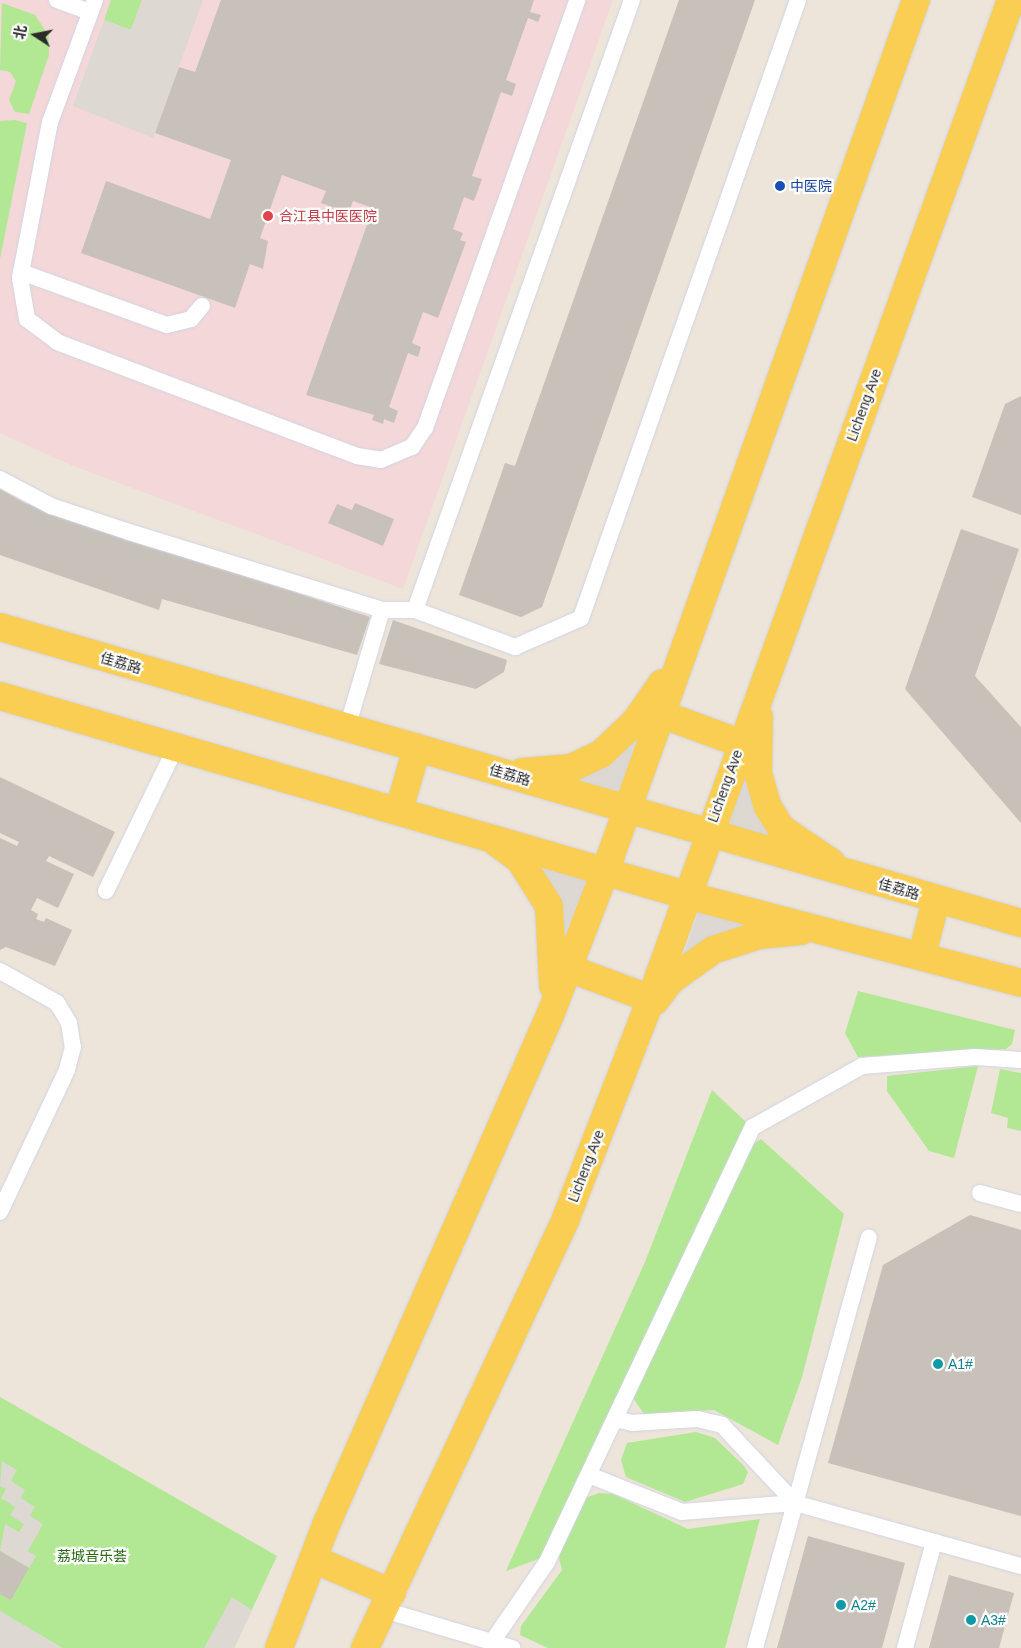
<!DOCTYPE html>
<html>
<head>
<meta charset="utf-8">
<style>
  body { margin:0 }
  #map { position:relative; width:1021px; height:1648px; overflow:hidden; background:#ede4da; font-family:Arial,"Noto Sans SC",sans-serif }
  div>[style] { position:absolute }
  .medical>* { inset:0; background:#f4d7d9 }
  .green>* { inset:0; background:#b2e793 }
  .plaza>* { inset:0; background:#ddd8d2 }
  .building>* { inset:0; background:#c8c1ba }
  .roads { filter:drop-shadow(0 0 1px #d0d4e3) drop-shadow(0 0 1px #d0d4e3) }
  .lane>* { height:16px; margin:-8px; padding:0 8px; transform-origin:8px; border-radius:8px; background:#fff }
  .primary>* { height:28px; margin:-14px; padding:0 14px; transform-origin:14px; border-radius:14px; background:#f9ce53 }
  .dots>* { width:14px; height:14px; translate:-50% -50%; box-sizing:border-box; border:2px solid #fff; border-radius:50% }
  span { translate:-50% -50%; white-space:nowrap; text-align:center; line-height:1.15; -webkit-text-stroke:4.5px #fff; paint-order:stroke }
  .transit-label { font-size:14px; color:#164399 }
  .left { translate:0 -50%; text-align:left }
  .health-label { font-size:14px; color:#be3a42 }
  .street-label { font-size:14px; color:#2a2a2a }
  .culture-label { font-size:14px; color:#0d838f }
  .park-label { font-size:14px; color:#296b15 }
  .north { position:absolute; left:10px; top:10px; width:50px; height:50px; -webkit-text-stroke:4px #fff; paint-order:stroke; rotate:281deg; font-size:14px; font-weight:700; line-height:20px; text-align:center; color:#2a2a2a }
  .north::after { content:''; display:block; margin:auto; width:18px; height:22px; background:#2a2a2a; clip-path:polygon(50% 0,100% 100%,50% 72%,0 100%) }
</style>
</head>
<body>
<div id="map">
  <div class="medical">
    <div style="clip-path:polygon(0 0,613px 0,403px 589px,71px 465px,0 433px)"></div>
  </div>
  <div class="green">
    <div style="clip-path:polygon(111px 0,142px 0,131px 30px,104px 20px)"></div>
    <div style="clip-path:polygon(2px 3px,35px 15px,49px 36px,49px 55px,29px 114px,15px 112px,9px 100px,16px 81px,10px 72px,0 70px)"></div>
    <div style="clip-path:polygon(15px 120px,27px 123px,0 259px,0 121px)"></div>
    <div style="clip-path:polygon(858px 991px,1015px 1030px,1012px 1044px,1006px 1049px,858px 1057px,845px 1033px)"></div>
    <div style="clip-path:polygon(978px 1066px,954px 1158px,929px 1151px,887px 1091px,887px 1076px)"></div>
    <div style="clip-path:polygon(1000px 1069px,1021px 1073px,1021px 1131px,1007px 1128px,1008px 1118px,991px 1113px)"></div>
    <div style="clip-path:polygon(712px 1090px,746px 1122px,541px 1558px,506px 1571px,645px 1262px)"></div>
    <div style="clip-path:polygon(761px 1139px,844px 1214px,802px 1377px,778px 1445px,714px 1410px,644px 1414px,633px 1398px,752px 1145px)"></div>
    <div style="clip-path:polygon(0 1397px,277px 1556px,234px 1648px,0 1648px)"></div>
    <div style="clip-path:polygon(696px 1432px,715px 1438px,743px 1465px,748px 1472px,743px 1484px,685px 1502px,626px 1477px,621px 1460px,627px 1443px)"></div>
    <div style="clip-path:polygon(599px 1493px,613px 1494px,688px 1529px,760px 1519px,725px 1648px,548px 1648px,520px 1635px,521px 1626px,562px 1570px,558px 1554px,585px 1498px)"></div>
  </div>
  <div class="plaza">
    <div style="clip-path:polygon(142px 0,203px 0,153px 138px,73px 106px,104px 20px,131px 30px)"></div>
    <div style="clip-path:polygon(643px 721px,616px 799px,547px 778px)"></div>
    <div style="clip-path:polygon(749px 762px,790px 845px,723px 833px)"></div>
    <div style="clip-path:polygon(539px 867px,590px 871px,564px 937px,560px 902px)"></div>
    <div style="clip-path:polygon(700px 907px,765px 923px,683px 956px)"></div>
    <div style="clip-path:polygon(2px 1461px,17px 1470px,11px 1481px,25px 1490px,21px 1498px,35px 1507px,30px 1516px,43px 1524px,28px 1551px,36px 1556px,29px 1568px,0 1551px,5px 1524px,19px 1532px,24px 1524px,10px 1515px,15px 1507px,1px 1498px,6px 1489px,0 1486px)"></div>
    <div style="clip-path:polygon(232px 1597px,252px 1610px,234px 1648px,204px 1648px)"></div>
    <div style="clip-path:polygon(0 1611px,63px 1648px,0 1648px)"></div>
  </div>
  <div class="building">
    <div style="clip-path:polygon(221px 0,534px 0,530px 12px,541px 15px,538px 22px,528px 18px,506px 80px,516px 84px,512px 96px,501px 92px,472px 176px,482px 179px,474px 201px,464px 197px,453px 229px,463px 233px,460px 240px,466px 242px,438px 318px,423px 312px,412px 343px,421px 347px,418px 357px,408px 353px,389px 407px,398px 411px,394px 423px,384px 419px,383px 424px,372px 420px,374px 415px,306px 395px,373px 208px,353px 201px,349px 213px,321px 203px,326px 191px,282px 175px,260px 238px,268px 241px,263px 269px,250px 264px,235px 308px,81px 253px,106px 181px,210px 219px,231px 160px,155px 133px,179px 67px,195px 72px)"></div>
    <div style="clip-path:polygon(679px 0,755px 0,542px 607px,521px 617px,459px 595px,505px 463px,515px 466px)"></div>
    <div style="clip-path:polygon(1021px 396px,1021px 515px,972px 497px,1005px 404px)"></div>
    <div style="clip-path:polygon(0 489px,25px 503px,370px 617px,357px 655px,162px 599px,159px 610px,0 555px)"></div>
    <div style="clip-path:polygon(355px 503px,394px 519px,383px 546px,328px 523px,337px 504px,352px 510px)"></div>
    <div style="clip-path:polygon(961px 529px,1019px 549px,975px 676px,1021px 727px,1021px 823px,905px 689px)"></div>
    <div style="clip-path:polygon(393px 620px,507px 660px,504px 672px,476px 689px,379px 664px)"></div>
    <div style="clip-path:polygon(0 777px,115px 832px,93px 877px,49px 856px,46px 861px,74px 874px,58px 908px,37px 898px,31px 910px,38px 914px,36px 919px,44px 922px,46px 918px,72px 930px,55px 966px,6px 947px,0 950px,0 838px,17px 846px,19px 842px,0 833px)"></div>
    <div style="clip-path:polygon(970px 1215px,1021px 1230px,1021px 1516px,828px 1463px,883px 1265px)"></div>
    <div style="clip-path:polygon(808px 1536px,905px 1563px,882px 1648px,777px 1648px)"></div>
    <div style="clip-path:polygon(0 1551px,29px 1568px,11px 1600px,0 1594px)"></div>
    <div style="clip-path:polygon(949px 1575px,1014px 1593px,999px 1648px,929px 1648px)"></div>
  </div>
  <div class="roads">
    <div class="lane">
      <div style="left:57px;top:0;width:35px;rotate:20deg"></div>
      <div style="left:95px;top:0;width:130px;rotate:110.2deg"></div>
      <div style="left:50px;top:122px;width:159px;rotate:100.9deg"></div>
      <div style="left:20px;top:278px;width:42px;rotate:80.3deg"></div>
      <div style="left:27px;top:319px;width:38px;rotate:37deg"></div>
      <div style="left:57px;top:342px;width:321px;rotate:20.8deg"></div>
      <div style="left:357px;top:456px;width:24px;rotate:9deg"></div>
      <div style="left:381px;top:460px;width:34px;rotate:-23deg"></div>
      <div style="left:412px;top:447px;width:23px;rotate:-56deg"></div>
      <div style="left:425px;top:428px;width:454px;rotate:-70.4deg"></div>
      <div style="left:21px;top:272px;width:155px;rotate:20deg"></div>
      <div style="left:167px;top:325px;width:25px;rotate:-14deg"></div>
      <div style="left:191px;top:319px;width:17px;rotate:-50deg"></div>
      <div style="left:0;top:479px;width:58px;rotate:27.9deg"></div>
      <div style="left:51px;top:506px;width:82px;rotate:18.4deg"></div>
      <div style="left:129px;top:532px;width:265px;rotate:17.1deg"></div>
      <div style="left:382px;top:610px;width:33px"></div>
      <div style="left:415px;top:610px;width:107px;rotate:20.3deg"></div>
      <div style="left:515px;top:647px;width:72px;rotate:-23.7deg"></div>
      <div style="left:581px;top:618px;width:655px;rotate:-70.65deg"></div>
      <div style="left:415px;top:610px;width:647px;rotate:-70.42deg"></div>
      <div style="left:347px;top:728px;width:123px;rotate:-73.5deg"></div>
      <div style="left:106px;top:891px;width:160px;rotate:-64.1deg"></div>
      <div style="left:0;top:971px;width:65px;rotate:29.3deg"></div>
      <div style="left:57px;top:1003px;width:23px;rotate:59deg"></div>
      <div style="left:69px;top:1023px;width:24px;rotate:81deg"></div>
      <div style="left:73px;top:1047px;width:24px;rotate:105deg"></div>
      <div style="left:67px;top:1070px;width:157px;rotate:115.3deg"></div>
      <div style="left:980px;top:1193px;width:42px;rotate:15deg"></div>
      <div style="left:615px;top:1419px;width:17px;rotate:13deg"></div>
      <div style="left:632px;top:1423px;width:65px;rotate:-3.5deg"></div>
      <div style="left:697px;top:1419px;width:26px;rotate:13deg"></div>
      <div style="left:722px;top:1425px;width:107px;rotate:46.9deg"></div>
      <div style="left:589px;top:1475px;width:100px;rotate:21.7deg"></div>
      <div style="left:682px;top:1512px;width:113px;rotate:-4.6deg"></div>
      <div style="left:795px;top:1503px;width:235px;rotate:15.6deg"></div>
      <div style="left:384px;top:1610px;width:134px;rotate:16.5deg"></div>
      <div style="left:492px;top:1642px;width:97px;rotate:-55.5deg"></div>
      <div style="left:547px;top:1562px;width:481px;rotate:-64.7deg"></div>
      <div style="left:753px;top:1127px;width:125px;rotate:-29.2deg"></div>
      <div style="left:862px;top:1066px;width:113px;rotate:-4.6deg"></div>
      <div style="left:975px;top:1057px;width:46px;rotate:3.7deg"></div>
      <div style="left:755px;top:1648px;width:426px;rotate:-74.5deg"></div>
      <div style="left:905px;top:1648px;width:110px;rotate:-74.7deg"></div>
    </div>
    <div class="primary">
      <div style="left:0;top:627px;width:1063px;rotate:16.17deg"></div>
      <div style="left:0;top:696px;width:714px;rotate:16.18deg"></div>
      <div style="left:686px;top:895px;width:346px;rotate:14.7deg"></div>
      <div style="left:661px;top:714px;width:84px;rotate:20.2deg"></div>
      <div style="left:759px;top:717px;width:56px;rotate:91deg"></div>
      <div style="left:758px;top:773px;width:35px;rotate:74deg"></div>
      <div style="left:768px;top:807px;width:26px;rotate:58deg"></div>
      <div style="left:782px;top:829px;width:59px;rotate:34deg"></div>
      <div style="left:522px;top:772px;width:49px;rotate:-4.7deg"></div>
      <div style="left:571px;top:768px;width:33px;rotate:-25deg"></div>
      <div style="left:601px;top:754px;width:47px;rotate:-43.3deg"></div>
      <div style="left:635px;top:722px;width:47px;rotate:-55.3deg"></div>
      <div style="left:399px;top:810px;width:65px;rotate:-73.8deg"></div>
      <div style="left:497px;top:843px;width:29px;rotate:36deg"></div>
      <div style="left:520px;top:860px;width:54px;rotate:57.8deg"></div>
      <div style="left:549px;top:906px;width:80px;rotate:87.1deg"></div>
      <div style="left:922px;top:955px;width:57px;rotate:-75.7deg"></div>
      <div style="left:568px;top:968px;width:89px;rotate:20.5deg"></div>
      <div style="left:655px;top:1001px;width:26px;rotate:-53deg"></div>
      <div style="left:671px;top:980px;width:52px;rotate:-35.5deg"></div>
      <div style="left:713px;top:950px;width:48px;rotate:-18.1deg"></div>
      <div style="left:759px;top:935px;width:42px;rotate:-5.4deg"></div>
      <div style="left:313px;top:1559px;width:86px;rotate:23.3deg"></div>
      <div style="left:279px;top:1648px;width:132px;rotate:-69.1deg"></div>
      <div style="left:326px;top:1525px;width:559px;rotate:-66.28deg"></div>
      <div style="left:551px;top:1013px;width:154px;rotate:-69.1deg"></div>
      <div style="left:606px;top:869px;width:923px;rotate:-70.37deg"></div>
      <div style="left:365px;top:1648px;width:475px;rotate:-64.9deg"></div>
      <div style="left:566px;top:1218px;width:221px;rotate:-68.8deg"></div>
      <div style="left:646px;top:1012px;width:1076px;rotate:-70.17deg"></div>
    </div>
  </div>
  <div class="dots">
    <div style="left:780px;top:186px;background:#1a4fb4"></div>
    <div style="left:268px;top:216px;background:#e0444e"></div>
    <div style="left:938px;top:1364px;background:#0f9aa8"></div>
    <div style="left:841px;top:1605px;background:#0f9aa8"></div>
    <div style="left:971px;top:1620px;background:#0f9aa8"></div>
  </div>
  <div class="transit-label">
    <span class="left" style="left:790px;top:186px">中医院</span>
  </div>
  <div class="health-label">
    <span class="left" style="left:279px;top:216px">合江县中医医院</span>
  </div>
  <div class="street-label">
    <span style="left:864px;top:405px;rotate:-70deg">Licheng Ave</span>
    <span style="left:121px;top:663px;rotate:16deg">佳荔路</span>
    <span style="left:510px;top:775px;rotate:16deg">佳荔路</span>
    <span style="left:725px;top:786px;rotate:-70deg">Licheng Ave</span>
    <span style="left:899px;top:889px;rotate:16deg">佳荔路</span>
    <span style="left:586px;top:1166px;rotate:-69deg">Licheng Ave</span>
  </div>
  <div class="culture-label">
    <span class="left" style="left:948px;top:1364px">A1#</span>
    <span class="left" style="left:851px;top:1605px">A2#</span>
    <span class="left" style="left:981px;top:1620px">A3#</span>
  </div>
  <div class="park-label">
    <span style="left:92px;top:1556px">荔城音乐荟</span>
  </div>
  <div class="north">北</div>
</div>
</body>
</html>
